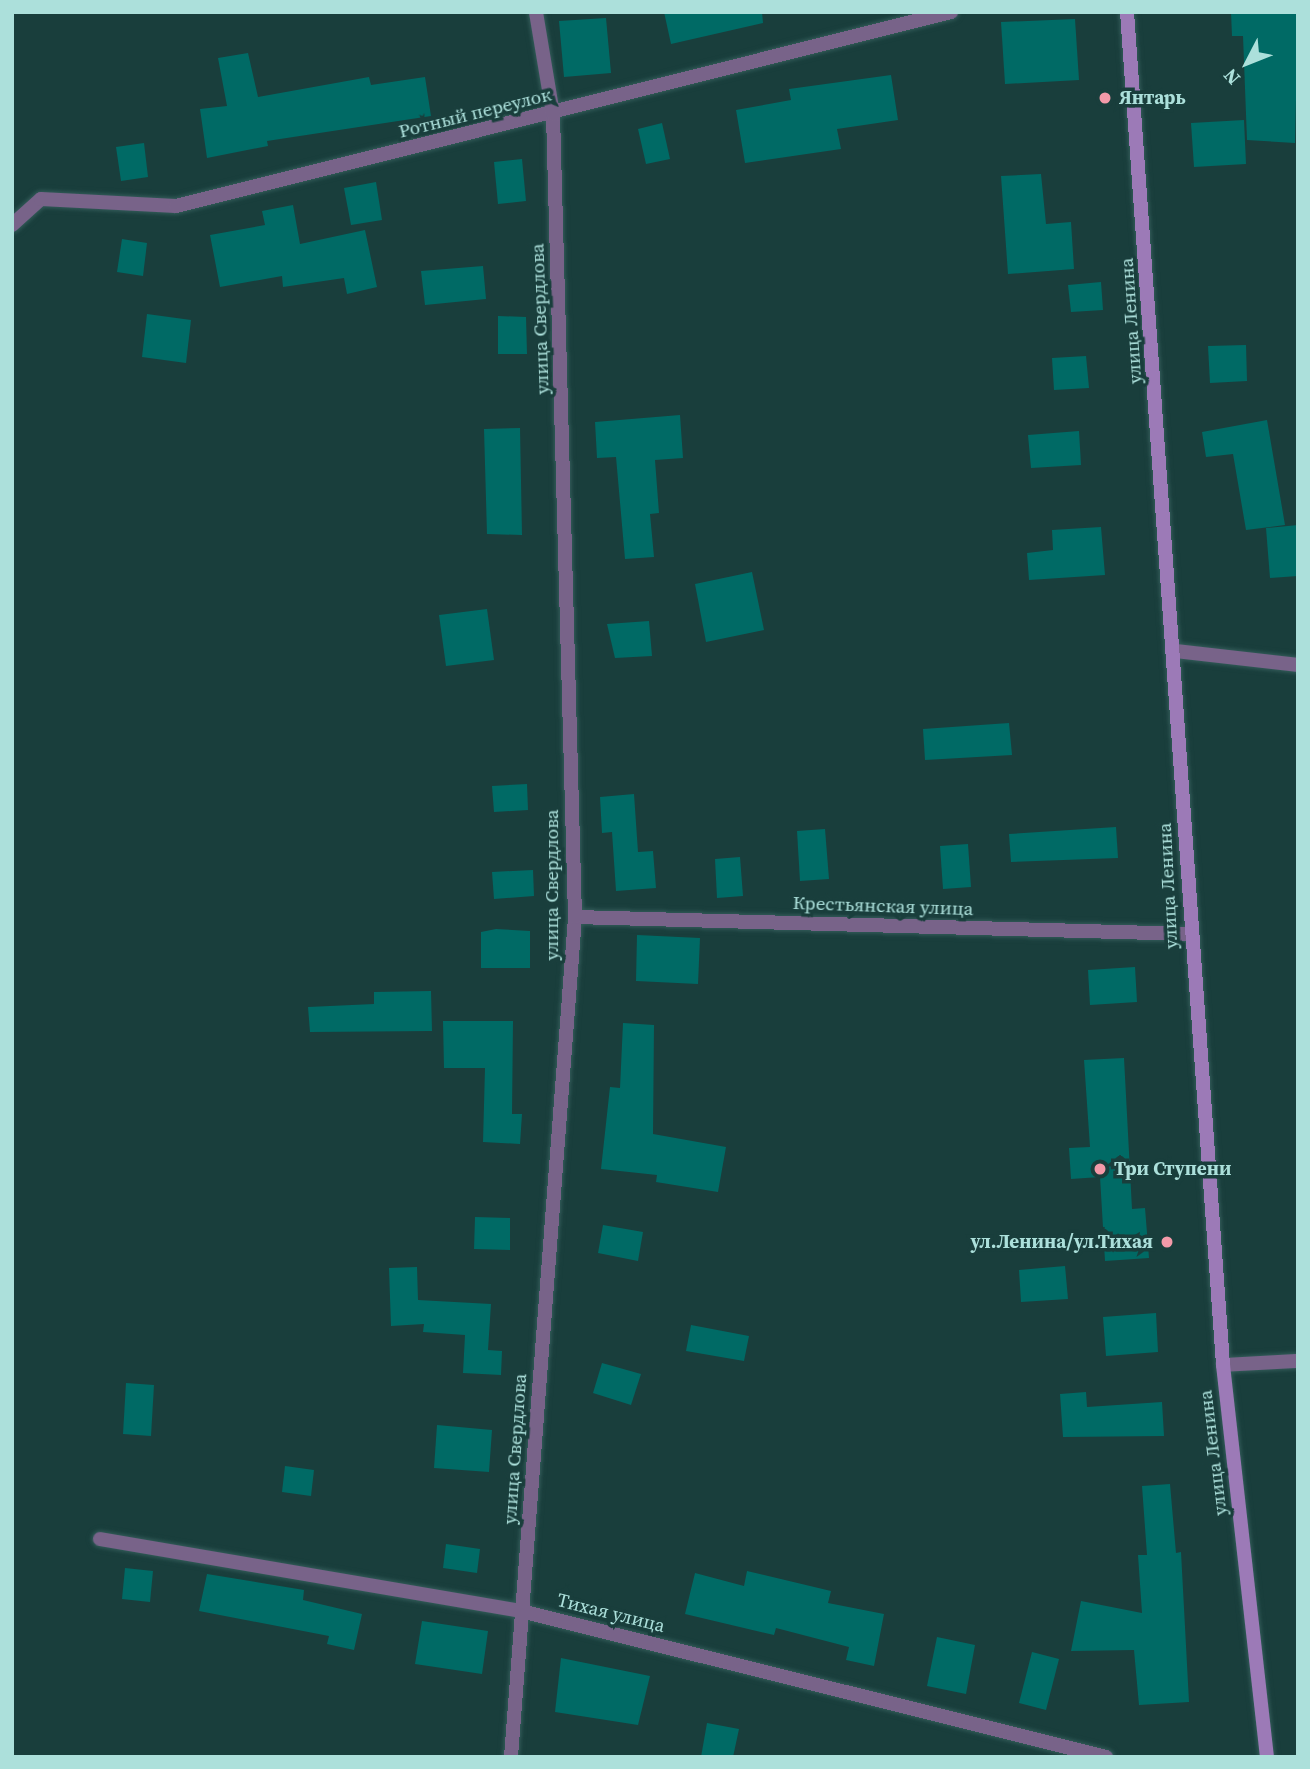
<!DOCTYPE html>
<html>
<head>
<meta charset="utf-8">
<style>
  body { margin:0 }
  #map { position:relative; width:1310px; height:1769px; overflow:hidden; background:#193e3c; font-family:"Source Serif 4",serif }
  div>[style] { position:absolute }
  .building>* { inset:0; background:#006a65 }
  .roads { filter:drop-shadow(0 0 2px #335b59) drop-shadow(0 0 2px #335b59) }
  .street>* { height:14px; margin:-7px; padding:0 7px; transform-origin:7px; border-radius:7px; background:#786389 }
  .secondary>* { height:14px; margin:-7px; padding:0 7px; transform-origin:7px; border-radius:7px; background:#9c7ab7 }
  .dots>* { width:19px; height:19px; translate:-50% -50%; box-sizing:border-box; border:4px solid #193e3c; border-radius:50% }
  span { translate:-50% -50%; white-space:nowrap; text-align:center; line-height:1.15; -webkit-text-stroke:7px #193e3c; paint-order:stroke }
  .poi-label { font-size:19px; color:#ace0db; font-weight:700 }
  .left { translate:0 -50%; text-align:left }
  .right { translate:-100% -50%; text-align:right }
  .street-label { font-size:19px; color:#ace0db }
  .frame { position:absolute; inset:0; border:14px solid #ace0db; pointer-events:none }
  .north { position:absolute; left:1212px; top:28px; width:70px; height:70px; -webkit-text-stroke:5px #193e3c; paint-order:stroke; rotate:228deg; font-size:19px; font-weight:700; line-height:28px; text-align:center; color:#ace0db }
  .north::after { content:''; display:block; margin:auto; width:24px; height:32px; background:#ace0db; clip-path:polygon(50% 0,100% 100%,50% 72%,0 100%) }
</style>
</head>
<body>
<div id="map">
  <div class="building">
    <div style="clip-path:polygon(664px 12px,762px 12px,763px 23px,671px 44px)"></div>
    <div style="clip-path:polygon(1231px 12px,1298px 12px,1295px 143px,1247px 140px,1243px 36px,1232px 36px)"></div>
    <div style="clip-path:polygon(606px 18px,611px 73px,564px 77px,559px 21px)"></div>
    <div style="clip-path:polygon(1075px 19px,1079px 80px,1005px 84px,1001px 22px)"></div>
    <div style="clip-path:polygon(248px 53px,258px 97px,369px 77px,371px 85px,425px 77px,431px 116px,267px 141px,268px 146px,207px 158px,200px 109px,227px 106px,218px 58px)"></div>
    <div style="clip-path:polygon(891px 75px,898px 120px,837px 129px,841px 149px,745px 163px,736px 110px,791px 100px,789px 89px)"></div>
    <div style="clip-path:polygon(1244px 120px,1246px 164px,1194px 167px,1191px 123px)"></div>
    <div style="clip-path:polygon(662px 123px,670px 159px,646px 164px,638px 129px)"></div>
    <div style="clip-path:polygon(144px 143px,148px 177px,121px 181px,116px 147px)"></div>
    <div style="clip-path:polygon(522px 159px,526px 201px,498px 204px,494px 162px)"></div>
    <div style="clip-path:polygon(1041px 174px,1046px 224px,1071px 222px,1074px 269px,1008px 274px,1001px 176px)"></div>
    <div style="clip-path:polygon(376px 182px,382px 220px,351px 225px,344px 188px)"></div>
    <div style="clip-path:polygon(293px 205px,300px 244px,365px 230px,377px 287px,347px 294px,344px 278px,283px 287px,282px 276px,220px 287px,210px 235px,265px 225px,262px 211px)"></div>
    <div style="clip-path:polygon(122px 239px,147px 243px,143px 276px,117px 272px)"></div>
    <div style="clip-path:polygon(483px 266px,486px 299px,425px 305px,421px 271px)"></div>
    <div style="clip-path:polygon(1101px 282px,1103px 310px,1071px 312px,1068px 285px)"></div>
    <div style="clip-path:polygon(147px 314px,191px 320px,186px 363px,142px 357px)"></div>
    <div style="clip-path:polygon(498px 316px,526px 317px,527px 354px,498px 354px)"></div>
    <div style="clip-path:polygon(1246px 345px,1247px 381px,1210px 383px,1208px 346px)"></div>
    <div style="clip-path:polygon(1086px 356px,1089px 388px,1054px 390px,1052px 358px)"></div>
    <div style="clip-path:polygon(680px 415px,683px 458px,655px 460px,659px 513px,650px 514px,654px 557px,625px 559px,616px 457px,597px 458px,595px 422px)"></div>
    <div style="clip-path:polygon(1267px 420px,1285px 525px,1246px 530px,1233px 454px,1206px 457px,1202px 432px)"></div>
    <div style="clip-path:polygon(520px 428px,522px 535px,487px 534px,484px 429px)"></div>
    <div style="clip-path:polygon(1079px 431px,1081px 465px,1031px 468px,1028px 435px)"></div>
    <div style="clip-path:polygon(1298px 525px,1298px 576px,1270px 578px,1266px 528px)"></div>
    <div style="clip-path:polygon(1101px 527px,1105px 575px,1029px 580px,1027px 553px,1053px 550px,1052px 530px)"></div>
    <div style="clip-path:polygon(752px 572px,764px 630px,706px 642px,695px 584px)"></div>
    <div style="clip-path:polygon(487px 609px,494px 660px,446px 666px,439px 615px)"></div>
    <div style="clip-path:polygon(649px 621px,652px 656px,615px 658px,607px 624px)"></div>
    <div style="clip-path:polygon(1009px 723px,1012px 755px,925px 760px,923px 729px)"></div>
    <div style="clip-path:polygon(527px 784px,528px 810px,494px 812px,492px 786px)"></div>
    <div style="clip-path:polygon(634px 794px,638px 852px,653px 851px,656px 888px,616px 891px,612px 832px,602px 833px,600px 797px)"></div>
    <div style="clip-path:polygon(1116px 827px,1118px 858px,1011px 862px,1009px 834px)"></div>
    <div style="clip-path:polygon(825px 829px,829px 879px,800px 881px,797px 831px)"></div>
    <div style="clip-path:polygon(968px 844px,971px 887px,943px 889px,940px 846px)"></div>
    <div style="clip-path:polygon(740px 857px,743px 896px,717px 898px,715px 859px)"></div>
    <div style="clip-path:polygon(533px 870px,534px 896px,494px 899px,492px 872px)"></div>
    <div style="clip-path:polygon(496px 929px,530px 931px,530px 968px,481px 968px,481px 932px)"></div>
    <div style="clip-path:polygon(637px 935px,700px 938px,698px 984px,636px 981px)"></div>
    <div style="clip-path:polygon(1135px 967px,1137px 1002px,1090px 1005px,1088px 970px)"></div>
    <div style="clip-path:polygon(431px 991px,432px 1031px,310px 1032px,308px 1007px,374px 1004px,374px 992px)"></div>
    <div style="clip-path:polygon(443px 1021px,513px 1021px,512px 1114px,522px 1114px,520px 1144px,483px 1142px,485px 1068px,444px 1068px)"></div>
    <div style="clip-path:polygon(623px 1023px,654px 1025px,653px 1134px,726px 1147px,718px 1192px,656px 1182px,657px 1175px,601px 1169px,610px 1087px,620px 1088px)"></div>
    <div style="clip-path:polygon(1124px 1058px,1132px 1209px,1145px 1208px,1149px 1258px,1105px 1261px,1100px 1177px,1071px 1179px,1069px 1148px,1090px 1147px,1084px 1060px)"></div>
    <div style="clip-path:polygon(475px 1217px,510px 1218px,510px 1250px,474px 1249px)"></div>
    <div style="clip-path:polygon(603px 1225px,643px 1232px,638px 1261px,598px 1253px)"></div>
    <div style="clip-path:polygon(1065px 1266px,1068px 1299px,1021px 1302px,1019px 1270px)"></div>
    <div style="clip-path:polygon(417px 1267px,418px 1300px,491px 1304px,488px 1350px,502px 1351px,501px 1375px,463px 1373px,465px 1335px,423px 1332px,424px 1324px,391px 1326px,389px 1268px)"></div>
    <div style="clip-path:polygon(1156px 1313px,1158px 1352px,1106px 1356px,1103px 1317px)"></div>
    <div style="clip-path:polygon(691px 1325px,749px 1336px,744px 1361px,686px 1351px)"></div>
    <div style="clip-path:polygon(602px 1363px,641px 1374px,631px 1405px,593px 1393px)"></div>
    <div style="clip-path:polygon(126px 1383px,154px 1385px,151px 1436px,123px 1434px)"></div>
    <div style="clip-path:polygon(1086px 1392px,1087px 1407px,1162px 1402px,1164px 1436px,1063px 1437px,1060px 1394px)"></div>
    <div style="clip-path:polygon(437px 1425px,492px 1430px,489px 1472px,434px 1468px)"></div>
    <div style="clip-path:polygon(285px 1466px,314px 1470px,311px 1496px,282px 1492px)"></div>
    <div style="clip-path:polygon(1170px 1484px,1176px 1553px,1181px 1552px,1189px 1702px,1139px 1705px,1134px 1650px,1071px 1651px,1081px 1601px,1142px 1613px,1138px 1555px,1147px 1555px,1142px 1486px)"></div>
    <div style="clip-path:polygon(446px 1544px,480px 1549px,477px 1573px,443px 1568px)"></div>
    <div style="clip-path:polygon(125px 1568px,153px 1571px,150px 1602px,122px 1599px)"></div>
    <div style="clip-path:polygon(747px 1571px,831px 1591px,828px 1603px,884px 1614px,874px 1666px,846px 1660px,849px 1647px,776px 1628px,774px 1635px,685px 1614px,695px 1573px,744px 1586px)"></div>
    <div style="clip-path:polygon(207px 1574px,304px 1590px,303px 1600px,362px 1614px,354px 1650px,327px 1644px,329px 1636px,199px 1611px)"></div>
    <div style="clip-path:polygon(422px 1621px,488px 1631px,482px 1674px,415px 1664px)"></div>
    <div style="clip-path:polygon(937px 1637px,975px 1645px,966px 1694px,927px 1686px)"></div>
    <div style="clip-path:polygon(1032px 1652px,1059px 1659px,1046px 1710px,1019px 1703px)"></div>
    <div style="clip-path:polygon(561px 1658px,650px 1676px,638px 1725px,555px 1712px)"></div>
    <div style="clip-path:polygon(707px 1723px,739px 1729px,733px 1757px,701px 1757px)"></div>
  </div>
  <div class="roads">
    <div class="street">
      <div style="left:12px;top:225px;width:39px;rotate:-42deg"></div>
      <div style="left:41px;top:199px;width:135px;rotate:3deg"></div>
      <div style="left:176px;top:206px;width:799px;rotate:-14.05deg"></div>
      <div style="left:1176px;top:651px;width:123px;rotate:6.5deg"></div>
      <div style="left:575px;top:917px;width:615px;rotate:1.58deg"></div>
      <div style="left:1223px;top:1365px;width:75px;rotate:-3.1deg"></div>
      <div style="left:100px;top:1539px;width:427px;rotate:9.7deg"></div>
      <div style="left:521px;top:1611px;width:603px;rotate:14.01deg"></div>
      <div style="left:511px;top:1757px;width:842px;rotate:-85.64deg"></div>
      <div style="left:575px;top:917px;width:803px;rotate:-91.57deg"></div>
      <div style="left:553px;top:114px;width:103px;rotate:-99.5deg"></div>
    </div>
    <div class="secondary">
      <div style="left:1127px;top:12px;width:1356px;rotate:85.94deg"></div>
      <div style="left:1223px;top:1365px;width:394px;rotate:83.6deg"></div>
    </div>
  </div>
  <div class="dots">
    <div style="left:1105px;top:98px;background:#f39aa9"></div>
    <div style="left:1100px;top:1169px;background:#f39aa9"></div>
    <div style="left:1167px;top:1242px;background:#f39aa9"></div>
  </div>
  <div class="poi-label">
    <span class="left" style="left:1119px;top:98px">Янтарь</span>
    <span class="left" style="left:1114px;top:1169px">Три Ступени</span>
    <span class="right" style="left:1153px;top:1242px">ул.Ленина/ул.Тихая</span>
  </div>
  <div class="street-label">
    <span style="left:475px;top:113px;rotate:-14deg">Ротный переулок</span>
    <span style="left:540px;top:319px;rotate:-92deg">улица Свердлова</span>
    <span style="left:1131px;top:321px;rotate:-94deg">улица Ленина</span>
    <span style="left:552px;top:885px;rotate:-90deg">улица Свердлова</span>
    <span style="left:1168px;top:886px;rotate:-93deg">улица Ленина</span>
    <span style="left:883px;top:906px;rotate:2deg">Крестьянская улица</span>
    <span style="left:515px;top:1449px;rotate:-86deg">улица Свердлова</span>
    <span style="left:1213px;top:1453px;rotate:-97deg">улица Ленина</span>
    <span style="left:611px;top:1613px;rotate:14deg">Тихая улица</span>
  </div>
  <div class="frame"></div>
  <div class="north">N</div>
</div>
</body>
</html>
